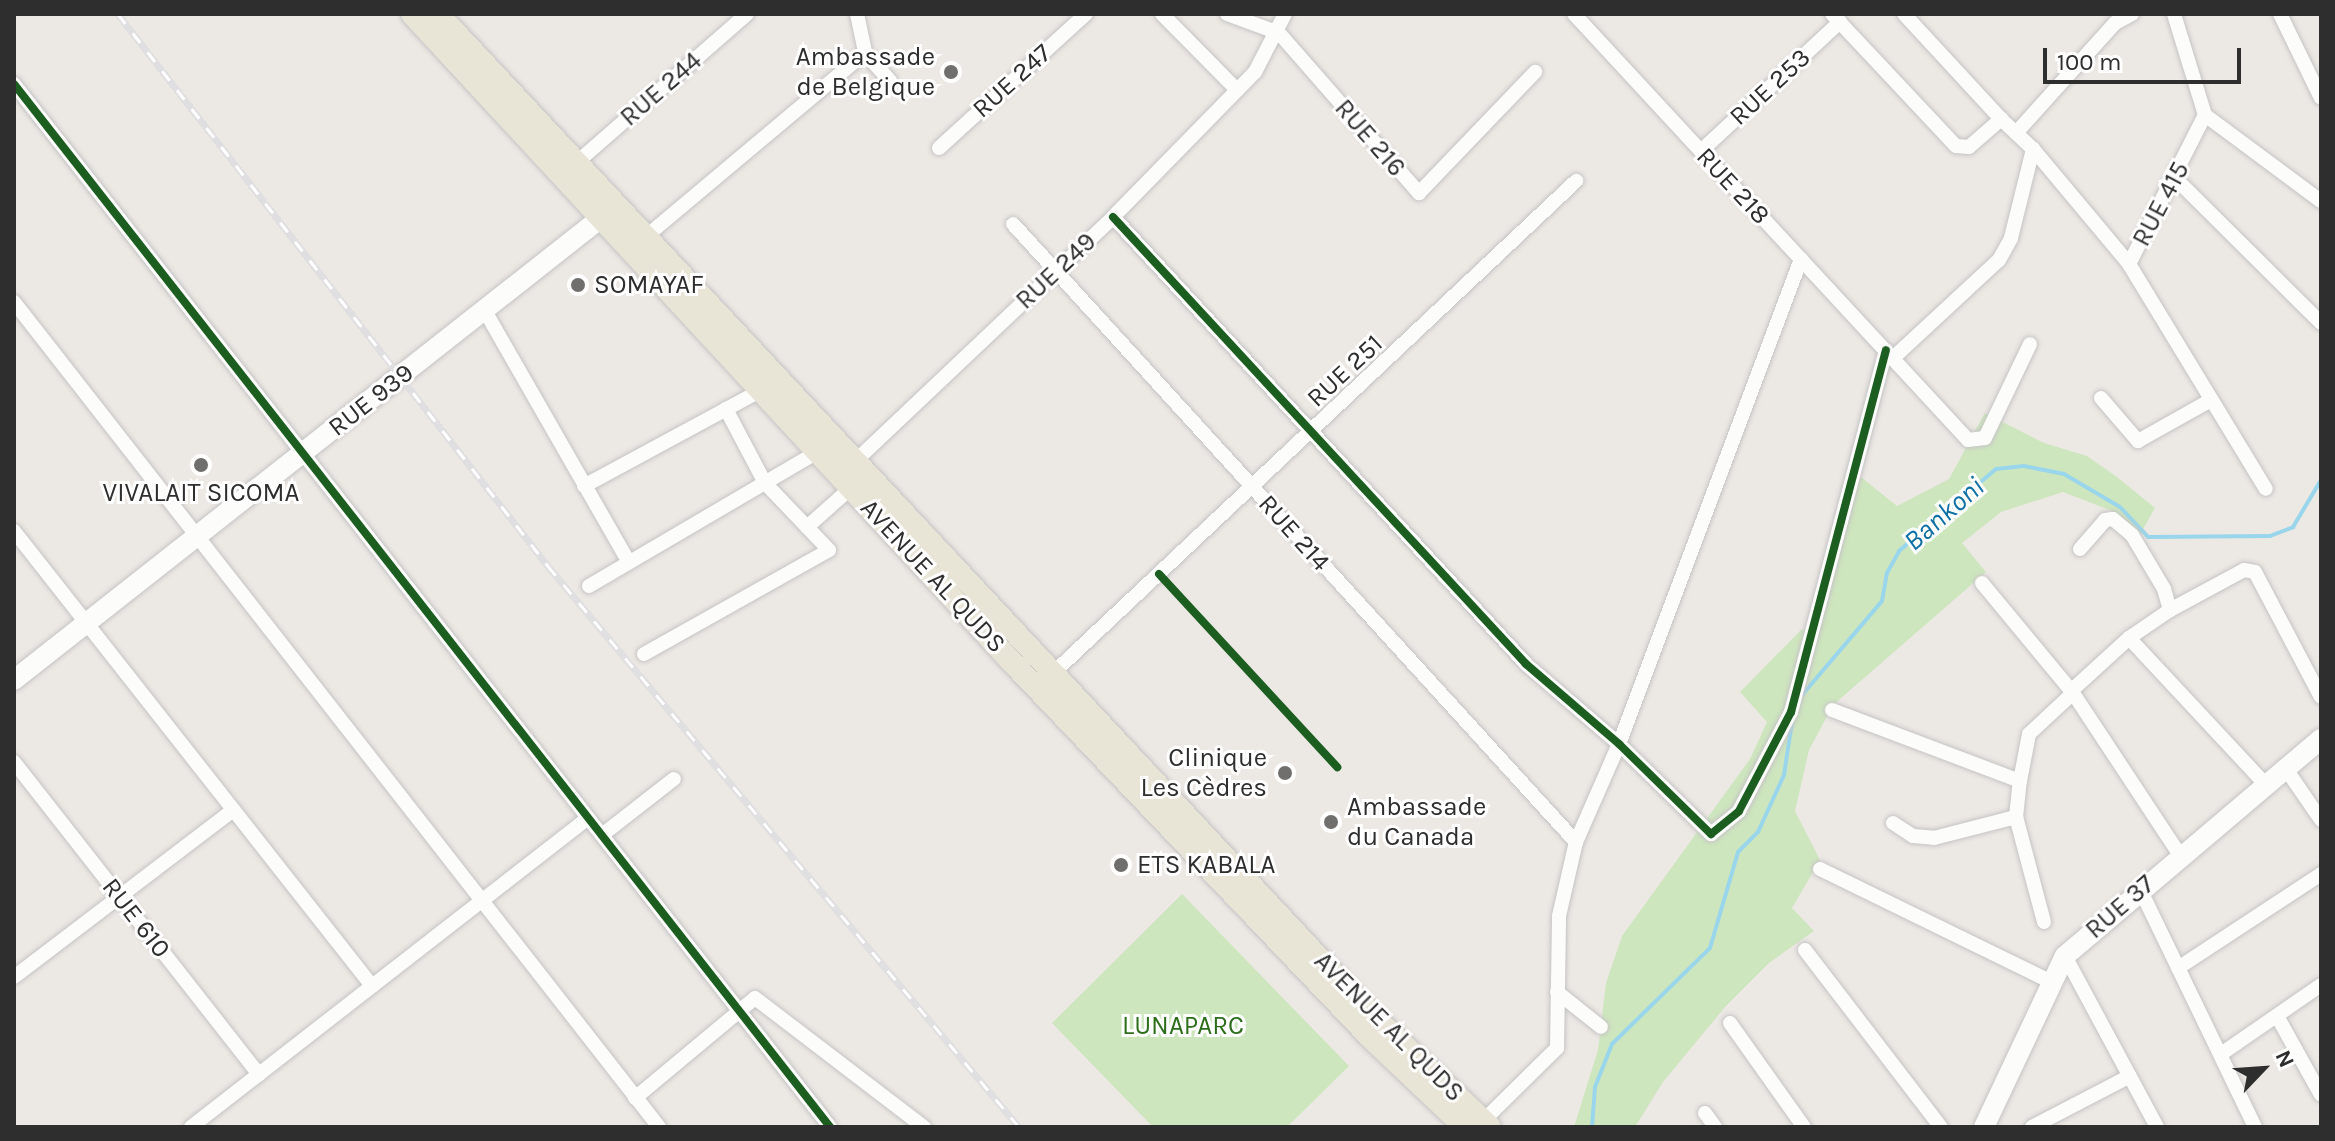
<!DOCTYPE html>
<html>
<head>
<meta charset="utf-8">
<style>
  body { margin:0 }
  #map { position:relative; width:2335px; height:1141px; overflow:hidden; background:#ece8e4; font-family:Karla,sans-serif }
  div>[style] { position:absolute }
  .green>* { inset:0; background:#cee6be }
  .stream>* { height:4px; margin:-2px; padding:0 2px; transform-origin:2px; border-radius:2px; background:#99d6ec }
  .roads { filter:drop-shadow(0 0 2px #c5c4c5) drop-shadow(0 0 2px #c5c4c5) }
  .minor>* { height:14px; margin:-7px; padding:0 7px; transform-origin:7px; border-radius:7px; background:#fcfcfb }
  .secondary>* { height:20px; margin:-10px; padding:0 10px; transform-origin:10px; border-radius:10px; background:#fcfcfb }
  .primary>* { height:22px; margin:-11px; padding:0 11px; transform-origin:11px; border-radius:11px; background:#e8e4d6 }
  .rail>* { height:7px; margin-top:-3.5px; transform-origin:0; background:repeating-linear-gradient(90deg,#fff 0 12px,#dfdfe1 0 24px); box-sizing:border-box; border-block:2px solid #dfdfe1 }
  .cycleway>* { height:8px; margin:-4px; padding:0 4px; transform-origin:4px; border-radius:4px; background:#1b5e20 }
  .dots>* { width:22px; height:22px; translate:-50% -50%; box-sizing:border-box; border:4px solid #fff; border-radius:50% }
  span { translate:-50% -50%; white-space:nowrap; text-align:center; line-height:1.15; -webkit-text-stroke:6px #fff; paint-order:stroke }
  .poi-label { font-size:26px; color:#2e2e2e }
  .right { translate:-100% -50%; text-align:right }
  .left { translate:0 -50%; text-align:left }
  .street-label { font-size:26px; color:#2e2e2e }
  .park-label { font-size:26px; color:#2c6e1b }
  .water-label { font-size:28px; color:#0d6fa3; font-style:italic }
  .frame { position:absolute; inset:0; border:16px solid #2e2e2e; pointer-events:none }
  .north { position:absolute; left:2223px; top:1029px; width:80px; height:80px; -webkit-text-stroke:6px #fff; paint-order:stroke; rotate:65deg; font-size:22px; font-weight:700; line-height:32px; text-align:center; color:#2e2e2e }
  .north::after { content:''; display:block; margin:auto; width:28px; height:36px; background:#2e2e2e; clip-path:polygon(50% 0,100% 100%,50% 72%,0 100%) }
  .scale { position:absolute; left:2043px; top:48px; width:198px; height:36px; box-sizing:border-box; border:4px solid #2e2e2e; border-top:0; padding-left:10px; font-size:24px; line-height:28px; white-space:nowrap; color:#2e2e2e; -webkit-text-stroke:6px #fff; paint-order:stroke }
</style>
</head>
<body>
<div id="map">
  <div class="green">
    <div style="clip-path:polygon(1985px 413px,2044px 443px,2087px 456px,2117px 477px,2155px 508px,2139px 536px,2112px 511px,2063px 492px,2001px 512px,1962px 543px,1986px 572px,1833px 705px,1809px 750px,1795px 811px,1820px 860px,1792px 908px,1814px 931px,1769px 963px,1725px 1007px,1663px 1082px,1635px 1127px,1574px 1127px,1598px 1050px,1606px 983px,1622px 936px,1750px 759px,1767px 722px,1740px 692px,1802px 629px,1812px 635px,1861px 477px,1897px 506px,1949px 479px)"></div>
    <div style="clip-path:polygon(1182px 894px,1349px 1066px,1287px 1127px,1153px 1127px,1052px 1023px)"></div>
  </div>
  <div class="stream">
    <div style="left:1802px;top:695px;width:123px;rotate:-49.6deg"></div>
    <div style="left:1882px;top:601px;width:28px;rotate:-80deg"></div>
    <div style="left:1887px;top:573px;width:25px;rotate:-61deg"></div>
    <div style="left:1899px;top:551px;width:127px;rotate:-40.2deg"></div>
    <div style="left:1996px;top:469px;width:28px;rotate:-6deg"></div>
    <div style="left:2024px;top:466px;width:41px;rotate:11.3deg"></div>
    <div style="left:2064px;top:474px;width:65px;rotate:30.5deg"></div>
    <div style="left:2120px;top:507px;width:41px;rotate:47deg"></div>
    <div style="left:2148px;top:537px;width:122px;rotate:-0.5deg"></div>
    <div style="left:2270px;top:536px;width:25px;rotate:-21deg"></div>
    <div style="left:2293px;top:527px;width:55px;rotate:-59.2deg"></div>
    <div style="left:1592px;top:1127px;width:40px;rotate:-85.7deg"></div>
    <div style="left:1595px;top:1087px;width:46px;rotate:-68.4deg"></div>
    <div style="left:1612px;top:1044px;width:137px;rotate:-44.4deg"></div>
    <div style="left:1710px;top:948px;width:100px;rotate:-73.7deg"></div>
    <div style="left:1738px;top:852px;width:28px;rotate:-45deg"></div>
    <div style="left:1758px;top:832px;width:63px;rotate:-65.5deg"></div>
    <div style="left:1784px;top:775px;width:54px;rotate:-81.4deg"></div>
  </div>
  <div class="roads">
    <div class="minor">
      <div style="left:857px;top:14px;width:40px;rotate:78deg"></div>
      <div style="left:865px;top:53px;width:38px;rotate:48deg"></div>
      <div style="left:1162px;top:14px;width:107px;rotate:45.4deg"></div>
      <div style="left:1227px;top:14px;width:55px;rotate:20.1deg"></div>
      <div style="left:1279px;top:33px;width:213px;rotate:48.8deg"></div>
      <div style="left:1419px;top:193px;width:168px;rotate:-46.2deg"></div>
      <div style="left:1574px;top:14px;width:580px;rotate:47.23deg"></div>
      <div style="left:1968px;top:440px;width:17px;rotate:-7deg"></div>
      <div style="left:1985px;top:438px;width:104px;rotate:-64.4deg"></div>
      <div style="left:1832px;top:14px;width:181px;rotate:46.8deg"></div>
      <div style="left:1956px;top:146px;width:13px;rotate:4deg"></div>
      <div style="left:1969px;top:147px;width:43px;rotate:-41.2deg"></div>
      <div style="left:2001px;top:119px;width:143px;rotate:-132.7deg"></div>
      <div style="left:2280px;top:14px;width:93px;rotate:64deg"></div>
      <div style="left:14px;top:84px;width:1324px;rotate:51.96deg"></div>
      <div style="left:2205px;top:115px;width:144px;rotate:36.6deg"></div>
      <div style="left:2001px;top:119px;width:44px;rotate:43.2deg"></div>
      <div style="left:2033px;top:149px;width:150px;rotate:50.1deg"></div>
      <div style="left:2129px;top:264px;width:263px;rotate:58.7deg"></div>
      <div style="left:2016px;top:133px;width:148px;rotate:-48deg"></div>
      <div style="left:2115px;top:23px;width:19px;rotate:-28deg"></div>
      <div style="left:939px;top:148px;width:199px;rotate:-42.4deg"></div>
      <div style="left:1701px;top:151px;width:190px;rotate:-42.9deg"></div>
      <div style="left:575px;top:164px;width:228px;rotate:-41.1deg"></div>
      <div style="left:2176px;top:179px;width:204px;rotate:44.8deg"></div>
      <div style="left:1113px;top:217px;width:609px;rotate:47.26deg"></div>
      <div style="left:1526px;top:664px;width:123px;rotate:40.7deg"></div>
      <div style="left:1619px;top:744px;width:129px;rotate:44.4deg"></div>
      <div style="left:1711px;top:834px;width:36px;rotate:-39deg"></div>
      <div style="left:1739px;top:811px;width:112px;rotate:-62.3deg"></div>
      <div style="left:1791px;top:712px;width:374px;rotate:-75.3deg"></div>
      <div style="left:1013px;top:224px;width:836px;rotate:47.67deg"></div>
      <div style="left:643px;top:239px;width:290px;rotate:-40deg"></div>
      <div style="left:2129px;top:264px;width:167px;rotate:-63deg"></div>
      <div style="left:2205px;top:115px;width:106px;rotate:-107.1deg"></div>
      <div style="left:14px;top:302px;width:1047px;rotate:51.98deg"></div>
      <div style="left:485px;top:311px;width:289px;rotate:60.2deg"></div>
      <div style="left:1893px;top:358px;width:144px;rotate:-42.8deg"></div>
      <div style="left:1999px;top:260px;width:25px;rotate:-61deg"></div>
      <div style="left:2011px;top:238px;width:92px;rotate:-76.1deg"></div>
      <div style="left:2101px;top:398px;width:57px;rotate:49.3deg"></div>
      <div style="left:2138px;top:441px;width:84px;rotate:-29.3deg"></div>
      <div style="left:849px;top:467px;width:364px;rotate:-43.4deg"></div>
      <div style="left:1113px;top:217px;width:203px;rotate:-45.6deg"></div>
      <div style="left:1255px;top:72px;width:65px;rotate:-62.7deg"></div>
      <div style="left:584px;top:486px;width:200px;rotate:-28.4deg"></div>
      <div style="left:807px;top:527px;width:59px;rotate:-41.6deg"></div>
      <div style="left:14px;top:531px;width:579px;rotate:51.8deg"></div>
      <div style="left:2080px;top:549px;width:38px;rotate:-49deg"></div>
      <div style="left:2105px;top:520px;width:8px;rotate:-7deg"></div>
      <div style="left:2113px;top:519px;width:25px;rotate:40deg"></div>
      <div style="left:2132px;top:535px;width:63px;rotate:59.3deg"></div>
      <div style="left:2164px;top:589px;width:22px;rotate:74deg"></div>
      <div style="left:1982px;top:583px;width:143px;rotate:50.4deg"></div>
      <div style="left:2073px;top:693px;width:194px;rotate:56.6deg"></div>
      <div style="left:589px;top:586px;width:264px;rotate:-30.4deg"></div>
      <div style="left:2129px;top:638px;width:202px;rotate:47deg"></div>
      <div style="left:644px;top:654px;width:212px;rotate:-29.3deg"></div>
      <div style="left:829px;top:550px;width:93px;rotate:-133.7deg"></div>
      <div style="left:765px;top:483px;width:84px;rotate:-117.8deg"></div>
      <div style="left:1049px;top:677px;width:724px;rotate:-43.26deg"></div>
      <div style="left:2071px;top:691px;width:79px;rotate:-42.4deg"></div>
      <div style="left:2129px;top:638px;width:50px;rotate:-34.3deg"></div>
      <div style="left:2170px;top:610px;width:84px;rotate:-28.4deg"></div>
      <div style="left:2244px;top:570px;width:11px;rotate:10deg"></div>
      <div style="left:2255px;top:572px;width:141px;rotate:62.2deg"></div>
      <div style="left:1832px;top:710px;width:201px;rotate:20.7deg"></div>
      <div style="left:14px;top:762px;width:397px;rotate:51.9deg"></div>
      <div style="left:2286px;top:769px;width:62px;rotate:55.5deg"></div>
      <div style="left:1893px;top:823px;width:24px;rotate:33deg"></div>
      <div style="left:1913px;top:836px;width:21px;rotate:5deg"></div>
      <div style="left:1934px;top:838px;width:85px;rotate:-14.4deg"></div>
      <div style="left:602px;top:835px;width:91px;rotate:-37.9deg"></div>
      <div style="left:1820px;top:869px;width:258px;rotate:26deg"></div>
      <div style="left:2140px;top:889px;width:264px;rotate:64.2deg"></div>
      <div style="left:2044px;top:922px;width:109px;rotate:-104.9deg"></div>
      <div style="left:2016px;top:817px;width:36px;rotate:-84deg"></div>
      <div style="left:2020px;top:781px;width:48px;rotate:-79.2deg"></div>
      <div style="left:2029px;top:734px;width:60px;rotate:-43deg"></div>
      <div style="left:1805px;top:950px;width:223px;rotate:52.5deg"></div>
      <div style="left:2065px;top:956px;width:194px;rotate:61.7deg"></div>
      <div style="left:2178px;top:968px;width:171px;rotate:-33.3deg"></div>
      <div style="left:14px;top:977px;width:275px;rotate:-37.3deg"></div>
      <div style="left:1557px;top:992px;width:56px;rotate:38.5deg"></div>
      <div style="left:2277px;top:1016px;width:90px;rotate:60.9deg"></div>
      <div style="left:1730px;top:1023px;width:128px;rotate:54.6deg"></div>
      <div style="left:2221px;top:1054px;width:121px;rotate:-34.6deg"></div>
      <div style="left:635px;top:1098px;width:156px;rotate:-39.8deg"></div>
      <div style="left:755px;top:998px;width:213px;rotate:37.4deg"></div>
      <div style="left:1705px;top:1113px;width:17px;rotate:54deg"></div>
      <div style="left:1483px;top:1121px;width:104px;rotate:-44.6deg"></div>
      <div style="left:1557px;top:1048px;width:132px;rotate:-89.1deg"></div>
      <div style="left:1559px;top:916px;width:76px;rotate:-77.1deg"></div>
      <div style="left:1576px;top:842px;width:107px;rotate:-66.3deg"></div>
      <div style="left:1619px;top:744px;width:518px;rotate:-69.43deg"></div>
      <div style="left:191px;top:1127px;width:503px;rotate:-37.89deg"></div>
      <div style="left:2032px;top:1127px;width:110px;rotate:-27.5deg"></div>
    </div>
    <div class="secondary">
      <div style="left:14px;top:680px;width:760px;rotate:-38.21deg"></div>
      <div style="left:1984px;top:1127px;width:189px;rotate:-64.7deg"></div>
      <div style="left:2065px;top:956px;width:336px;rotate:-40.3deg"></div>
    </div>
    <div class="primary">
      <div style="left:412px;top:14px;width:882px;rotate:47.21deg"></div>
      <div style="left:1011px;top:661px;width:520px;rotate:46.32deg"></div>
      <div style="left:1370px;top:1037px;width:131px;rotate:43.5deg"></div>
      <div style="left:438px;top:14px;width:1373px;rotate:46.98deg"></div>
      <div style="left:1375px;top:1018px;width:158px;rotate:43.5deg"></div>
    </div>
  </div>
  <div class="rail">
    <div style="left:118px;top:14px;width:700px;rotate:52.08deg"></div>
    <div style="left:548px;top:566px;width:733px;rotate:49.98deg"></div>
  </div>
  <div class="cycleway">
    <div style="left:14px;top:84px;width:1324px;rotate:51.96deg"></div>
    <div style="left:1113px;top:217px;width:609px;rotate:47.26deg"></div>
    <div style="left:1526px;top:664px;width:123px;rotate:40.7deg"></div>
    <div style="left:1619px;top:744px;width:129px;rotate:44.4deg"></div>
    <div style="left:1711px;top:834px;width:36px;rotate:-39deg"></div>
    <div style="left:1739px;top:811px;width:112px;rotate:-62.3deg"></div>
    <div style="left:1791px;top:712px;width:374px;rotate:-75.3deg"></div>
    <div style="left:1159px;top:574px;width:263px;rotate:47.3deg"></div>
  </div>
  <div class="dots">
    <div style="left:951px;top:72px;background:#706f6e"></div>
    <div style="left:578px;top:285px;background:#706f6e"></div>
    <div style="left:201px;top:465px;background:#706f6e"></div>
    <div style="left:1285px;top:773px;background:#706f6e"></div>
    <div style="left:1331px;top:822px;background:#706f6e"></div>
    <div style="left:1121px;top:865px;background:#706f6e"></div>
  </div>
  <div class="poi-label">
    <span class="right" style="left:935px;top:72px">Ambassade<br>de Belgique</span>
    <span class="left" style="left:594px;top:285px">SOMAYAF</span>
    <span style="left:201px;top:493px">VIVALAIT SICOMA</span>
    <span class="right" style="left:1267px;top:773px">Clinique<br>Les Cèdres</span>
    <span class="left" style="left:1347px;top:822px">Ambassade<br>du Canada</span>
    <span class="left" style="left:1137px;top:865px">ETS KABALA</span>
  </div>
  <div class="street-label">
    <span style="left:1012px;top:81px;rotate:-42deg">RUE 247</span>
    <span style="left:1770px;top:87px;rotate:-43deg">RUE 253</span>
    <span style="left:661px;top:89px;rotate:-41deg">RUE 244</span>
    <span style="left:1370px;top:138px;rotate:49deg">RUE 216</span>
    <span style="left:1733px;top:186px;rotate:47deg">RUE 218</span>
    <span style="left:2161px;top:204px;rotate:-62deg">RUE 415</span>
    <span style="left:1056px;top:271px;rotate:-43deg">RUE 249</span>
    <span style="left:1345px;top:371px;rotate:-43deg">RUE 251</span>
    <span style="left:371px;top:400px;rotate:-38deg">RUE 939</span>
    <span style="left:1294px;top:533px;rotate:48deg">RUE 214</span>
    <span style="left:933px;top:576px;rotate:47deg">AVENUE AL QUDS</span>
    <span style="left:2120px;top:907px;rotate:-41deg">RUE 37</span>
    <span style="left:136px;top:918px;rotate:52deg">RUE 610</span>
    <span style="left:1389px;top:1027px;rotate:45deg">AVENUE AL QUDS</span>
  </div>
  <div class="park-label">
    <span style="left:1183px;top:1026px">LUNAPARC</span>
  </div>
  <div class="water-label">
    <span style="left:1944px;top:514px;rotate:-41deg">Bankoni</span>
  </div>
  <div class="frame"></div>
  <div class="north">N</div>
  <div class="scale">100 m</div>
</div>
</body>
</html>
